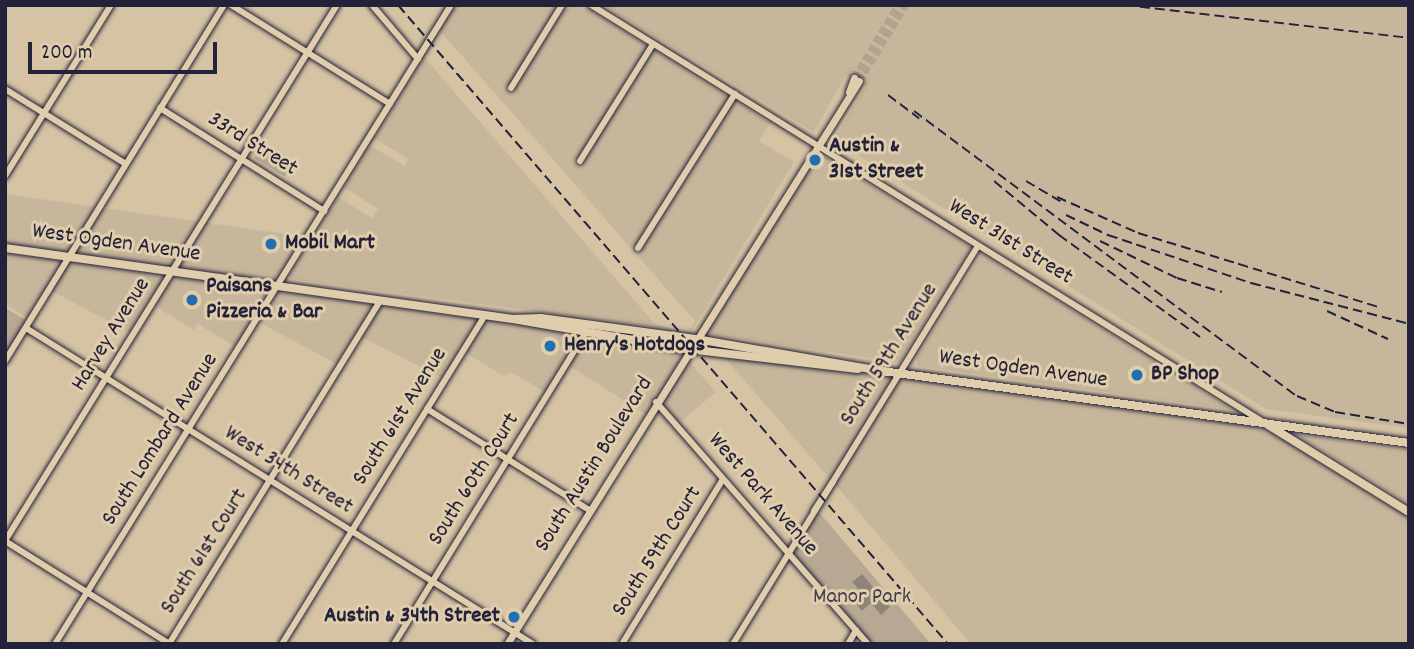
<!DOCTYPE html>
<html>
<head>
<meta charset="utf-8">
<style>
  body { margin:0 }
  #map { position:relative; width:1414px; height:649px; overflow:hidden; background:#d5c3a4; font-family:Dekko,sans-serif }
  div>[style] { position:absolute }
  .built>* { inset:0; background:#c6b69b }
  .green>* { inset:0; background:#b7a893 }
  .water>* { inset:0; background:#8e847a }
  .tertiary-tunnel>* { height:7px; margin-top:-3.5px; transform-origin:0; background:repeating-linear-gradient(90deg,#b1a38f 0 7px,transparent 0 10.5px) }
  .roads { filter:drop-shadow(0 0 2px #22223b) drop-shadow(0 0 2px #22223b) }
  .minor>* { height:6px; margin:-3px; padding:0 3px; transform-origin:3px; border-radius:3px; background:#e0cdab }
  .tertiary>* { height:7px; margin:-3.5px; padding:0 3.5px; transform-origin:3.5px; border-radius:3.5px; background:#e0cdab }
  .secondary>* { height:8px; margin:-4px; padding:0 4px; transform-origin:4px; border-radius:4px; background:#e0cdab }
  .rail>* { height:2px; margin-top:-1px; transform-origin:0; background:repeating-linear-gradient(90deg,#22223b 0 10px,transparent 0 15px) }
  .dots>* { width:19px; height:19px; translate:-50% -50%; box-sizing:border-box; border:4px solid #e0cdab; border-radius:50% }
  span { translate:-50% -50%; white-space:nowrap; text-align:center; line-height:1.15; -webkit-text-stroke:6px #e0cdab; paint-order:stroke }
  .street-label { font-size:23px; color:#22223b }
  .poi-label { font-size:23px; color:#22223b; font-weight:700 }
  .left { translate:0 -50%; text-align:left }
  .right { translate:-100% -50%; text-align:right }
  .park-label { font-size:23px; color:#403d4d }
  .frame { position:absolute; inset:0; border:7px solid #22223b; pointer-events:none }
  .scale { position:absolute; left:28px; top:42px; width:189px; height:32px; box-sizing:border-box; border:4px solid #22223b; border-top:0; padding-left:9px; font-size:21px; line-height:24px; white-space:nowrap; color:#22223b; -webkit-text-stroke:5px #e0cdab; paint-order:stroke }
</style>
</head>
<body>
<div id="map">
  <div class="built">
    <div style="clip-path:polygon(456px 5px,582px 5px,770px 123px,759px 141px,794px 162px,692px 330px,685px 326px,691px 328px,695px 321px,440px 31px)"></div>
    <div style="clip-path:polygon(603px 5px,1409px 5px,1409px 428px,1266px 409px,834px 140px,866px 86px,846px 75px,814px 132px)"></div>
    <div style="clip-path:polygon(424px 57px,655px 324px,672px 329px,292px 279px,289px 275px,338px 197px,372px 218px,378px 209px,344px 187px,369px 145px,405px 166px,408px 159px,374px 138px)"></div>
    <div style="clip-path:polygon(819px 153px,972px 248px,900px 362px,706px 334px)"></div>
    <div style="clip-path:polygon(5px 194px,307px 237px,237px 348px,198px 324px,194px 330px,152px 304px,133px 334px,48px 289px,29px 319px,5px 304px)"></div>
    <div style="clip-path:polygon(982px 254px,1229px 408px,1228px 409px,917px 366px,917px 357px)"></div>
    <div style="clip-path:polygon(278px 288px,487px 317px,686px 351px,647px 415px,568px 365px,550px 395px,511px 372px,504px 376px,464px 352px,446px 380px,360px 336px,342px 367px,257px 321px)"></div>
    <div style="clip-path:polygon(723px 356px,898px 373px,831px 480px)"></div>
    <div style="clip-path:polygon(686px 358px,716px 392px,678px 424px,659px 402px)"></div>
    <div style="clip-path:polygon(901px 375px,1265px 424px,1409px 513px,1409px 644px,971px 644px,834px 483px)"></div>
    <div style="clip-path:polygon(1297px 435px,1409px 450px,1409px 504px)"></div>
  </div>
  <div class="green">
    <div style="clip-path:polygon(262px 144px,292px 165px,285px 177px,254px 158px)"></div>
    <div style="clip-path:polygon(5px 308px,28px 321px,5px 358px)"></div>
    <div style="clip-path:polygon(818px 511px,931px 644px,869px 644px,792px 553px)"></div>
  </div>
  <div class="water">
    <div style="clip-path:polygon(862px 574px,890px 607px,881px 615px,871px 603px,862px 611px,854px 601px,862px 593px,852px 582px)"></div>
  </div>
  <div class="tertiary-tunnel">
    <div style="left:854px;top:78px;width:85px;rotate:-58.9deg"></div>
    <div style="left:859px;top:81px;width:89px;rotate:-58.3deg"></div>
  </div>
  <div class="roads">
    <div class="minor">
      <div style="left:231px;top:5px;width:187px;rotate:31.9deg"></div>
      <div style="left:372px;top:5px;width:71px;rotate:49.6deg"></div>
      <div style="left:591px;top:5px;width:791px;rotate:31.82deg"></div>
      <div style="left:511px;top:88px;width:97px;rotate:-58.4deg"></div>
      <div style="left:5px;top:89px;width:142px;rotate:31.8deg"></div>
      <div style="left:160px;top:108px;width:194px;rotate:32.1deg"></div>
      <div style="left:580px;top:161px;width:138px;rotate:-58deg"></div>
      <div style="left:5px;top:176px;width:201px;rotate:-58.2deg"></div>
      <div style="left:638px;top:248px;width:182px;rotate:-57.8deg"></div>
      <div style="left:26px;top:328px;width:597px;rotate:31.93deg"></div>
      <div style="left:5px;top:361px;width:418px;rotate:-58.4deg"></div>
      <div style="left:656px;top:402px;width:322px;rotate:48.8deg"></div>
      <div style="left:427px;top:409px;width:191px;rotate:31.9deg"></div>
      <div style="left:814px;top:511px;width:35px;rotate:-57deg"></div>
      <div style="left:5px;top:541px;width:630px;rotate:-58.23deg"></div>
      <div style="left:5px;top:541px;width:195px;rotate:32deg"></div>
      <div style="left:55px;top:644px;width:752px;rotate:-58.21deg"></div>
      <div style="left:169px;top:644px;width:403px;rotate:-58.4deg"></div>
      <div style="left:282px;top:644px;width:387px;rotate:-58.3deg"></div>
      <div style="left:394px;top:644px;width:364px;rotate:-58.4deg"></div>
      <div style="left:622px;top:644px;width:193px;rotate:-58.5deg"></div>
      <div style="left:733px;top:644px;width:467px;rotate:-58.4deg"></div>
      <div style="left:848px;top:644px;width:16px;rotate:-60deg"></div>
    </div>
    <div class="tertiary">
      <div style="left:849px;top:92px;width:15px;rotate:-70deg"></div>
      <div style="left:507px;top:644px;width:664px;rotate:-57.99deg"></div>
    </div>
    <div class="secondary">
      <div style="left:5px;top:248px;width:513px;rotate:7.96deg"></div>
      <div style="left:513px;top:319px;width:169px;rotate:9.9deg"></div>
      <div style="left:679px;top:348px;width:180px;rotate:6.7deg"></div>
      <div style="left:513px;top:319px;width:28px;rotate:-2deg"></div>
      <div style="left:541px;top:318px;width:156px;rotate:7.7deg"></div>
      <div style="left:696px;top:339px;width:189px;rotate:9.8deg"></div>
      <div style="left:882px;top:371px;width:532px;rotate:7.78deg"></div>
      <div style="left:1268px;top:425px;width:166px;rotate:31.7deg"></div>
    </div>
  </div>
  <div class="rail">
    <div style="left:398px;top:5px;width:843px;rotate:49.28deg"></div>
    <div style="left:1125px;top:5px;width:286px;rotate:6.6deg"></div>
    <div style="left:888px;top:95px;width:39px;rotate:37deg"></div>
    <div style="left:914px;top:111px;width:477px;rotate:36.7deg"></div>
    <div style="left:1297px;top:396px;width:41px;rotate:22.8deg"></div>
    <div style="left:1335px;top:412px;width:75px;rotate:9.2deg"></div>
    <div style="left:994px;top:181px;width:85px;rotate:39.7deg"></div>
    <div style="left:1059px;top:235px;width:174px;rotate:35.9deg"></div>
    <div style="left:1026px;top:181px;width:45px;rotate:30.5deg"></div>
    <div style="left:1057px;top:197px;width:89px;rotate:24deg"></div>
    <div style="left:1138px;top:233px;width:252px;rotate:17.1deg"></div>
    <div style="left:1066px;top:215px;width:47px;rotate:25.5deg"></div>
    <div style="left:1108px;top:235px;width:151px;rotate:18.6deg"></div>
    <div style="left:1251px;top:283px;width:163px;rotate:14.5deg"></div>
    <div style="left:1100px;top:241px;width:85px;rotate:25.7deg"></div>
    <div style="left:1177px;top:278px;width:47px;rotate:17.3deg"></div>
    <div style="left:1327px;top:311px;width:67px;rotate:24.7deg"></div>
  </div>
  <div class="dots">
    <div style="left:815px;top:160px;background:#1f6fb2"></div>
    <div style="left:271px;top:244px;background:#1f6fb2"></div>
    <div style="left:192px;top:300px;background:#1f6fb2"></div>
    <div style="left:550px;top:346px;background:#1f6fb2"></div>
    <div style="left:1137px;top:375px;background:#1f6fb2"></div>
    <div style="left:514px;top:617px;background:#1f6fb2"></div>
  </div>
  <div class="street-label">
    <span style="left:252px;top:145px;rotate:32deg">33rd Street</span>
    <span style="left:1010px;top:243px;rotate:32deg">West 31st Street</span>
    <span style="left:116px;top:244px;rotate:8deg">West Ogden Avenue</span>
    <span style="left:112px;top:335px;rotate:-58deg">Harvey Avenue</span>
    <span style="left:890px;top:355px;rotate:-58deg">South 59th Avenue</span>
    <span style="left:1023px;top:370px;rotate:8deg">West Ogden Avenue</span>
    <span style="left:401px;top:417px;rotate:-58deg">South 61st Avenue</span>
    <span style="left:161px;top:440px;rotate:-58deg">South Lombard Avenue</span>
    <span style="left:595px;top:465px;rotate:-58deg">South Austin Boulevard</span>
    <span style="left:288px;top:471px;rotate:32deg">West 34th Street</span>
    <span style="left:475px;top:480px;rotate:-58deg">South 60th Court</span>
    <span style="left:762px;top:495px;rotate:49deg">West Park Avenue</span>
    <span style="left:205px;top:552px;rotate:-58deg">South 61st Court</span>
    <span style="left:658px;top:552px;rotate:-58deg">South 59th Court</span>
  </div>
  <div class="poi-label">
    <span class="left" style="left:829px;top:160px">Austin &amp;<br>31st Street</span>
    <span class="left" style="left:285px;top:244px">Mobil Mart</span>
    <span class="left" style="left:206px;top:300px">Paisans<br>Pizzeria &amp; Bar</span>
    <span class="left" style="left:564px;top:346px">Henry's Hotdogs</span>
    <span class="left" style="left:1151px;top:375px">BP Shop</span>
    <span class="right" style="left:500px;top:617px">Austin &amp; 34th Street</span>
  </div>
  <div class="park-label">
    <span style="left:862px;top:598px">Manor Park</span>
  </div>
  <div class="frame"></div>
  <div class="scale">200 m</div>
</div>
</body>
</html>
